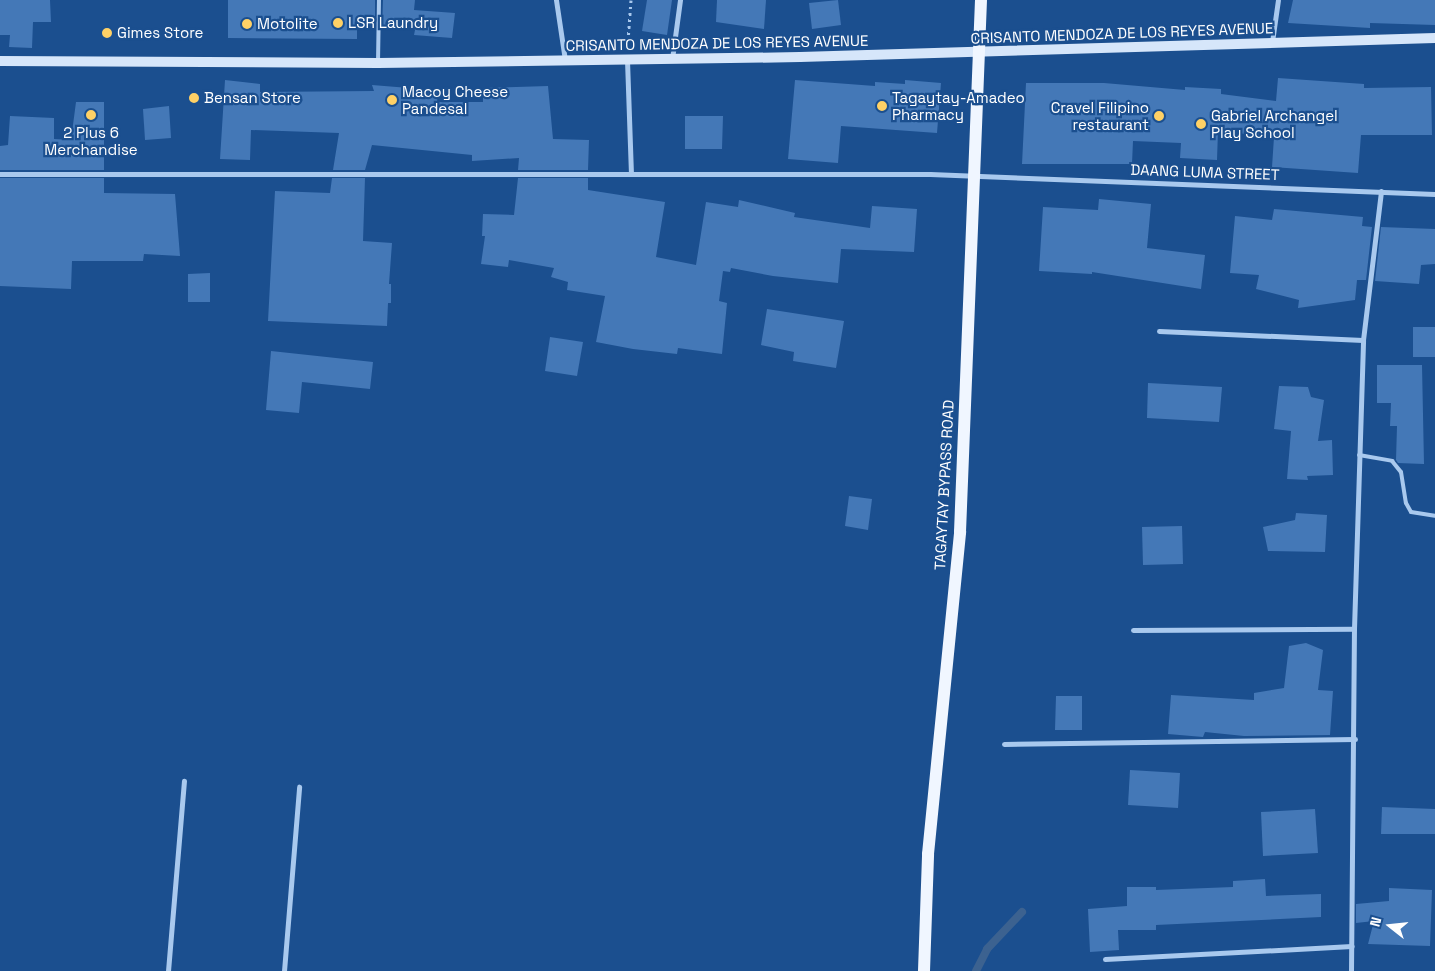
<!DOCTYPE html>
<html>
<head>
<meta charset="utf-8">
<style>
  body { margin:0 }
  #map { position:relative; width:1435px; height:971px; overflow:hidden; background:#1b4f8f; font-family:"Space Grotesk",sans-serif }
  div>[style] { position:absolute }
  .stream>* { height:8px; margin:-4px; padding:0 4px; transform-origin:4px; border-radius:4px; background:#3c6290 }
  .building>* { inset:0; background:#4478b7 }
  .path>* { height:3px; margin-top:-1.5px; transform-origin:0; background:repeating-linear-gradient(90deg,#a9c9ee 0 2.5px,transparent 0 6.5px) }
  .service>* { height:4px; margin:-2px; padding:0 2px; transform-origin:2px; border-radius:2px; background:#a9c9ee }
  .minor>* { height:5px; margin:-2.5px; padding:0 2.5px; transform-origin:2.5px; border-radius:2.5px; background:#a9c9ee }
  .secondary>* { height:10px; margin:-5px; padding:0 5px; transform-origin:5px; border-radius:5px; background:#d6e6fa }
  .primary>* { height:12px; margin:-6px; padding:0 6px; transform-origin:6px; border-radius:6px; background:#f0f6ff }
  .dots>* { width:14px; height:14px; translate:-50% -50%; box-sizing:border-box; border:2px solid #1b4f8f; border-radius:50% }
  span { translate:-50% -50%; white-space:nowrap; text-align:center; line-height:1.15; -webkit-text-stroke:4.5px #1b4f8f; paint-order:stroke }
  .poi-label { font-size:15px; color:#fff }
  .left { translate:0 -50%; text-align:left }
  .right { translate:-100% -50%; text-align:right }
  .street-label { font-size:15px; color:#fff }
  .north { position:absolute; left:1365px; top:901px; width:50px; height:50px; -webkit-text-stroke:4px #1b4f8f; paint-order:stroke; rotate:286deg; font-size:14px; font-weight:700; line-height:20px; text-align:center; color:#fff }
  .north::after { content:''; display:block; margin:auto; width:18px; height:22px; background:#fff; clip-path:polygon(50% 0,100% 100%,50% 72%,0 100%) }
</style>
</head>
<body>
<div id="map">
  <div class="stream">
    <div style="left:976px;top:971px;width:25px;rotate:-63deg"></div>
    <div style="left:987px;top:949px;width:51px;rotate:-46.6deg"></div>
  </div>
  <div class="building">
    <div style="clip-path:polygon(0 0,50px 0,51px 22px,33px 22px,32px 48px,9px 47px,10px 35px,0 35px)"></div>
    <div style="clip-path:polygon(228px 0,375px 0,375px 28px,357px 27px,357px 39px,228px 38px)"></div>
    <div style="clip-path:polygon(383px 0,415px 0,414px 10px,455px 13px,452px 38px,414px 35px,415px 30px,382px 29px)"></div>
    <div style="clip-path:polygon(647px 0,672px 0,667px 35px,642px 31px)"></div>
    <div style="clip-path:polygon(717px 0,766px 0,764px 29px,716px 22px)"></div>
    <div style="clip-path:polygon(838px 0,841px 25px,812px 29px,809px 3px)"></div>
    <div style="clip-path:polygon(1293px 0,1435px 0,1435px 25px,1370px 23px,1370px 28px,1288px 23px)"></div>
    <div style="clip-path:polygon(1278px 78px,1364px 84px,1364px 88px,1431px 87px,1432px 135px,1361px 135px,1358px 173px,1272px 167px,1274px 137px,1218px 131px,1217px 160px,1180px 158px,1181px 143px,1133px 141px,1132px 164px,1022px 164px,1026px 83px,1104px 83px,1185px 90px,1185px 87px,1221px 89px,1221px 94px,1276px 101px)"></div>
    <div style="clip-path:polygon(225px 80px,260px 84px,260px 92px,374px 91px,372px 85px,409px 88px,408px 93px,438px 92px,437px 102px,483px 102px,483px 88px,548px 86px,553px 139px,589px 140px,588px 170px,518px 170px,519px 158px,472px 161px,472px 155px,372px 145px,365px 170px,333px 170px,339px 133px,251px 130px,250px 160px,220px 159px)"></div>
    <div style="clip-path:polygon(795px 80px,875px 86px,875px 82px,905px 84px,905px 80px,941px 83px,937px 133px,841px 126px,838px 163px,788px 159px)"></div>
    <div style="clip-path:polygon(76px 102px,104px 102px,104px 170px,0 170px,0 146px,8px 145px,10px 116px,54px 118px,54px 139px,71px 140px)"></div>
    <div style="clip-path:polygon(169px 106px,171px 138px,145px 140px,143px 109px)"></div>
    <div style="clip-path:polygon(685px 116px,723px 116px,722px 149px,685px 149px)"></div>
    <div style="clip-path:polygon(0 178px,104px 178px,104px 193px,175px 194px,180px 256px,144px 254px,143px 261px,72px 261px,71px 289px,0 286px)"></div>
    <div style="clip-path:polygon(332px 178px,365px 178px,363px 241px,392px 243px,389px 284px,391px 284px,391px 303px,388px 303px,387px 326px,268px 321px,275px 191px,330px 193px)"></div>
    <div style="clip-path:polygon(518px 178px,588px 178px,588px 190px,665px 202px,656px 257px,696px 265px,706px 202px,738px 207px,739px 200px,795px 213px,794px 217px,870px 228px,872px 206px,917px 209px,914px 252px,841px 249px,838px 283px,773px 276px,731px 268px,730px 272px,723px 271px,719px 301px,727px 303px,722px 354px,678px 348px,677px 354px,633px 349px,596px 342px,605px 296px,567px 290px,568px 282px,551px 277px,554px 268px,509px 260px,508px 267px,481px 264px,485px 236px,482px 236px,483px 214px,514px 215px)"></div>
    <div style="clip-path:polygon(1099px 199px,1151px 204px,1147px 248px,1205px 255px,1201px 289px,1092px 272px,1092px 274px,1039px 271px,1043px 207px,1098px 210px)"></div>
    <div style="clip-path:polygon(1274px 209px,1363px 217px,1362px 226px,1372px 227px,1366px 280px,1357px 280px,1355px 300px,1298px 308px,1299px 300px,1256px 289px,1259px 275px,1230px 273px,1235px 216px,1272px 220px)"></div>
    <div style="clip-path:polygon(1381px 227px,1435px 229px,1435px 264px,1421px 265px,1419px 284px,1375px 281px)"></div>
    <div style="clip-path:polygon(210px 273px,210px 302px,188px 302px,188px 274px)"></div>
    <div style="clip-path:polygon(767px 309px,844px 321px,836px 368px,793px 361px,794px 352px,761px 345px)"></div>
    <div style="clip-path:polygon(1413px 327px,1435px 327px,1435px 357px,1413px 357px)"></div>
    <div style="clip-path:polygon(550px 337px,583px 342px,577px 376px,545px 371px)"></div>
    <div style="clip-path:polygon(271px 351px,373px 362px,370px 389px,302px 382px,299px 413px,266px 410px)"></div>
    <div style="clip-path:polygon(1377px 365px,1422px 365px,1424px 464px,1398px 463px,1396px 460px,1397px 426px,1390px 426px,1391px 403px,1377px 403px)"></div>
    <div style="clip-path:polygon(1148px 383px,1222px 387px,1219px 422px,1147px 418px)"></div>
    <div style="clip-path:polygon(1279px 386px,1308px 387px,1311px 397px,1324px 400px,1318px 441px,1332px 440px,1333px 475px,1307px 476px,1308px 480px,1287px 479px,1291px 431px,1274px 429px)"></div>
    <div style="clip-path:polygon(849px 496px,872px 499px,868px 530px,845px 526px)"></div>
    <div style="clip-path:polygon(1296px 513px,1327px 515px,1325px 552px,1268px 551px,1263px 527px,1295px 520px)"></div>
    <div style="clip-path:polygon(1182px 526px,1183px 564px,1143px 565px,1142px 527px)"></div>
    <div style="clip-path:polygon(1306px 643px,1323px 650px,1318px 690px,1333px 691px,1330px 735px,1244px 736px,1205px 732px,1203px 737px,1168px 734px,1171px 695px,1254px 700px,1254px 693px,1284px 688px,1289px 646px)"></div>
    <div style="clip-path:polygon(1056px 696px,1082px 696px,1082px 730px,1055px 730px)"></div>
    <div style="clip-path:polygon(1130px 770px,1180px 773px,1178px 808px,1128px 805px)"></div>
    <div style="clip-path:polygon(1382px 807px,1435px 809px,1435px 834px,1381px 834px)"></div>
    <div style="clip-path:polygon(1315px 809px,1318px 853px,1263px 856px,1261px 812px)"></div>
    <div style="clip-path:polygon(1265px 879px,1266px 896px,1321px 894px,1321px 917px,1156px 925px,1156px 930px,1118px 930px,1119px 950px,1090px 952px,1088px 909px,1127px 906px,1127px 887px,1156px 887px,1156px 890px,1233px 887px,1233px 881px)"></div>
    <div style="clip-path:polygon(1389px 888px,1432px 890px,1430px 946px,1368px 944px,1374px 921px,1356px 923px,1356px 904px,1389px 901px)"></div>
  </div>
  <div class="path">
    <div style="left:628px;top:41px;width:41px;rotate:-85.8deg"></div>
  </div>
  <div class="service">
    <div style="left:378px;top:63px;width:63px;rotate:-89.1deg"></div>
    <div style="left:1359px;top:455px;width:34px;rotate:10deg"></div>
    <div style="left:1392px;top:461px;width:14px;rotate:51deg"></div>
    <div style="left:1401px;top:472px;width:31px;rotate:81deg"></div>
    <div style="left:1406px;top:503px;width:10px;rotate:61deg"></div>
    <div style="left:1411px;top:512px;width:24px;rotate:9deg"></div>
  </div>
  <div class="minor">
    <div style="left:556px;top:0;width:61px;rotate:81.5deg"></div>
    <div style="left:1272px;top:42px;width:42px;rotate:-81.9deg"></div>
    <div style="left:672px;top:59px;width:60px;rotate:-82.3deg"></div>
    <div style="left:627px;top:60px;width:112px;rotate:88deg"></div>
    <div style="left:0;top:174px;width:930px"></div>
    <div style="left:930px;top:174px;width:505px;rotate:2.27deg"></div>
    <div style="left:1159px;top:331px;width:204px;rotate:2.5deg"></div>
    <div style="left:1133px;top:630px;width:221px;rotate:-0.3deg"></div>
    <div style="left:1004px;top:744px;width:351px;rotate:-0.8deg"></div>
    <div style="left:1105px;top:959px;width:247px;rotate:-3deg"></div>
    <div style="left:168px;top:971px;width:191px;rotate:-85.2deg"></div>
    <div style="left:284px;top:971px;width:185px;rotate:-85.3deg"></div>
    <div style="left:1351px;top:971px;width:342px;rotate:-89.5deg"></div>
    <div style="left:1354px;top:629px;width:289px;rotate:-88.2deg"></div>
    <div style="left:1363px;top:340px;width:150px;rotate:-83.1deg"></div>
  </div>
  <div class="secondary">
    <div style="left:0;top:61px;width:378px;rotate:0.3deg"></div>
    <div style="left:378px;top:63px;width:422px;rotate:-0.8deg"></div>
    <div style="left:800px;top:57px;width:635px;rotate:-1.71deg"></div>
  </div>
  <div class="primary">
    <div style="left:924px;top:971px;width:117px;rotate:-88deg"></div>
    <div style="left:928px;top:854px;width:324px;rotate:-84.3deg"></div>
    <div style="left:960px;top:532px;width:532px;rotate:-87.74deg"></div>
  </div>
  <div class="dots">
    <div style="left:338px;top:23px;background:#ffd166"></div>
    <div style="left:247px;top:24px;background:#ffd166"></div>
    <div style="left:107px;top:33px;background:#ffd166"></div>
    <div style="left:194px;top:98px;background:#ffd166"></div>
    <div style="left:392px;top:100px;background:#ffd166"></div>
    <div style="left:882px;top:106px;background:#ffd166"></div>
    <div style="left:91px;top:115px;background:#ffd166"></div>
    <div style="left:1159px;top:116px;background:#ffd166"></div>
    <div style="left:1201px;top:124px;background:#ffd166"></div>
  </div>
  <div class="poi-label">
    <span class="left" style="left:348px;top:23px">LSR Laundry</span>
    <span class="left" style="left:257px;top:24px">Motolite</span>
    <span class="left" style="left:117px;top:33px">Gimes Store</span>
    <span class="left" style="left:402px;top:100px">Macoy Cheese<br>Pandesal</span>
    <span class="left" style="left:892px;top:106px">Tagaytay-Amadeo<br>Pharmacy</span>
    <span class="left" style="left:204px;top:98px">Bensan Store</span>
    <span class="right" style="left:1149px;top:116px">Cravel Filipino<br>restaurant</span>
    <span class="left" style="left:1211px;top:124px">Gabriel Archangel<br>Play School</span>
    <span style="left:91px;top:141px">2 Plus 6<br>Merchandise</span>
  </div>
  <div class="street-label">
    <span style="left:1122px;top:33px;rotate:-2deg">CRISANTO MENDOZA DE LOS REYES AVENUE</span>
    <span style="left:717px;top:43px;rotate:-1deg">CRISANTO MENDOZA DE LOS REYES AVENUE</span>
    <span style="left:1205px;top:172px;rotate:2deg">DAANG LUMA STREET</span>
    <span style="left:944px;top:485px;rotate:-87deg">TAGAYTAY BYPASS ROAD</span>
  </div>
  <div class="north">N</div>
</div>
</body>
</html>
